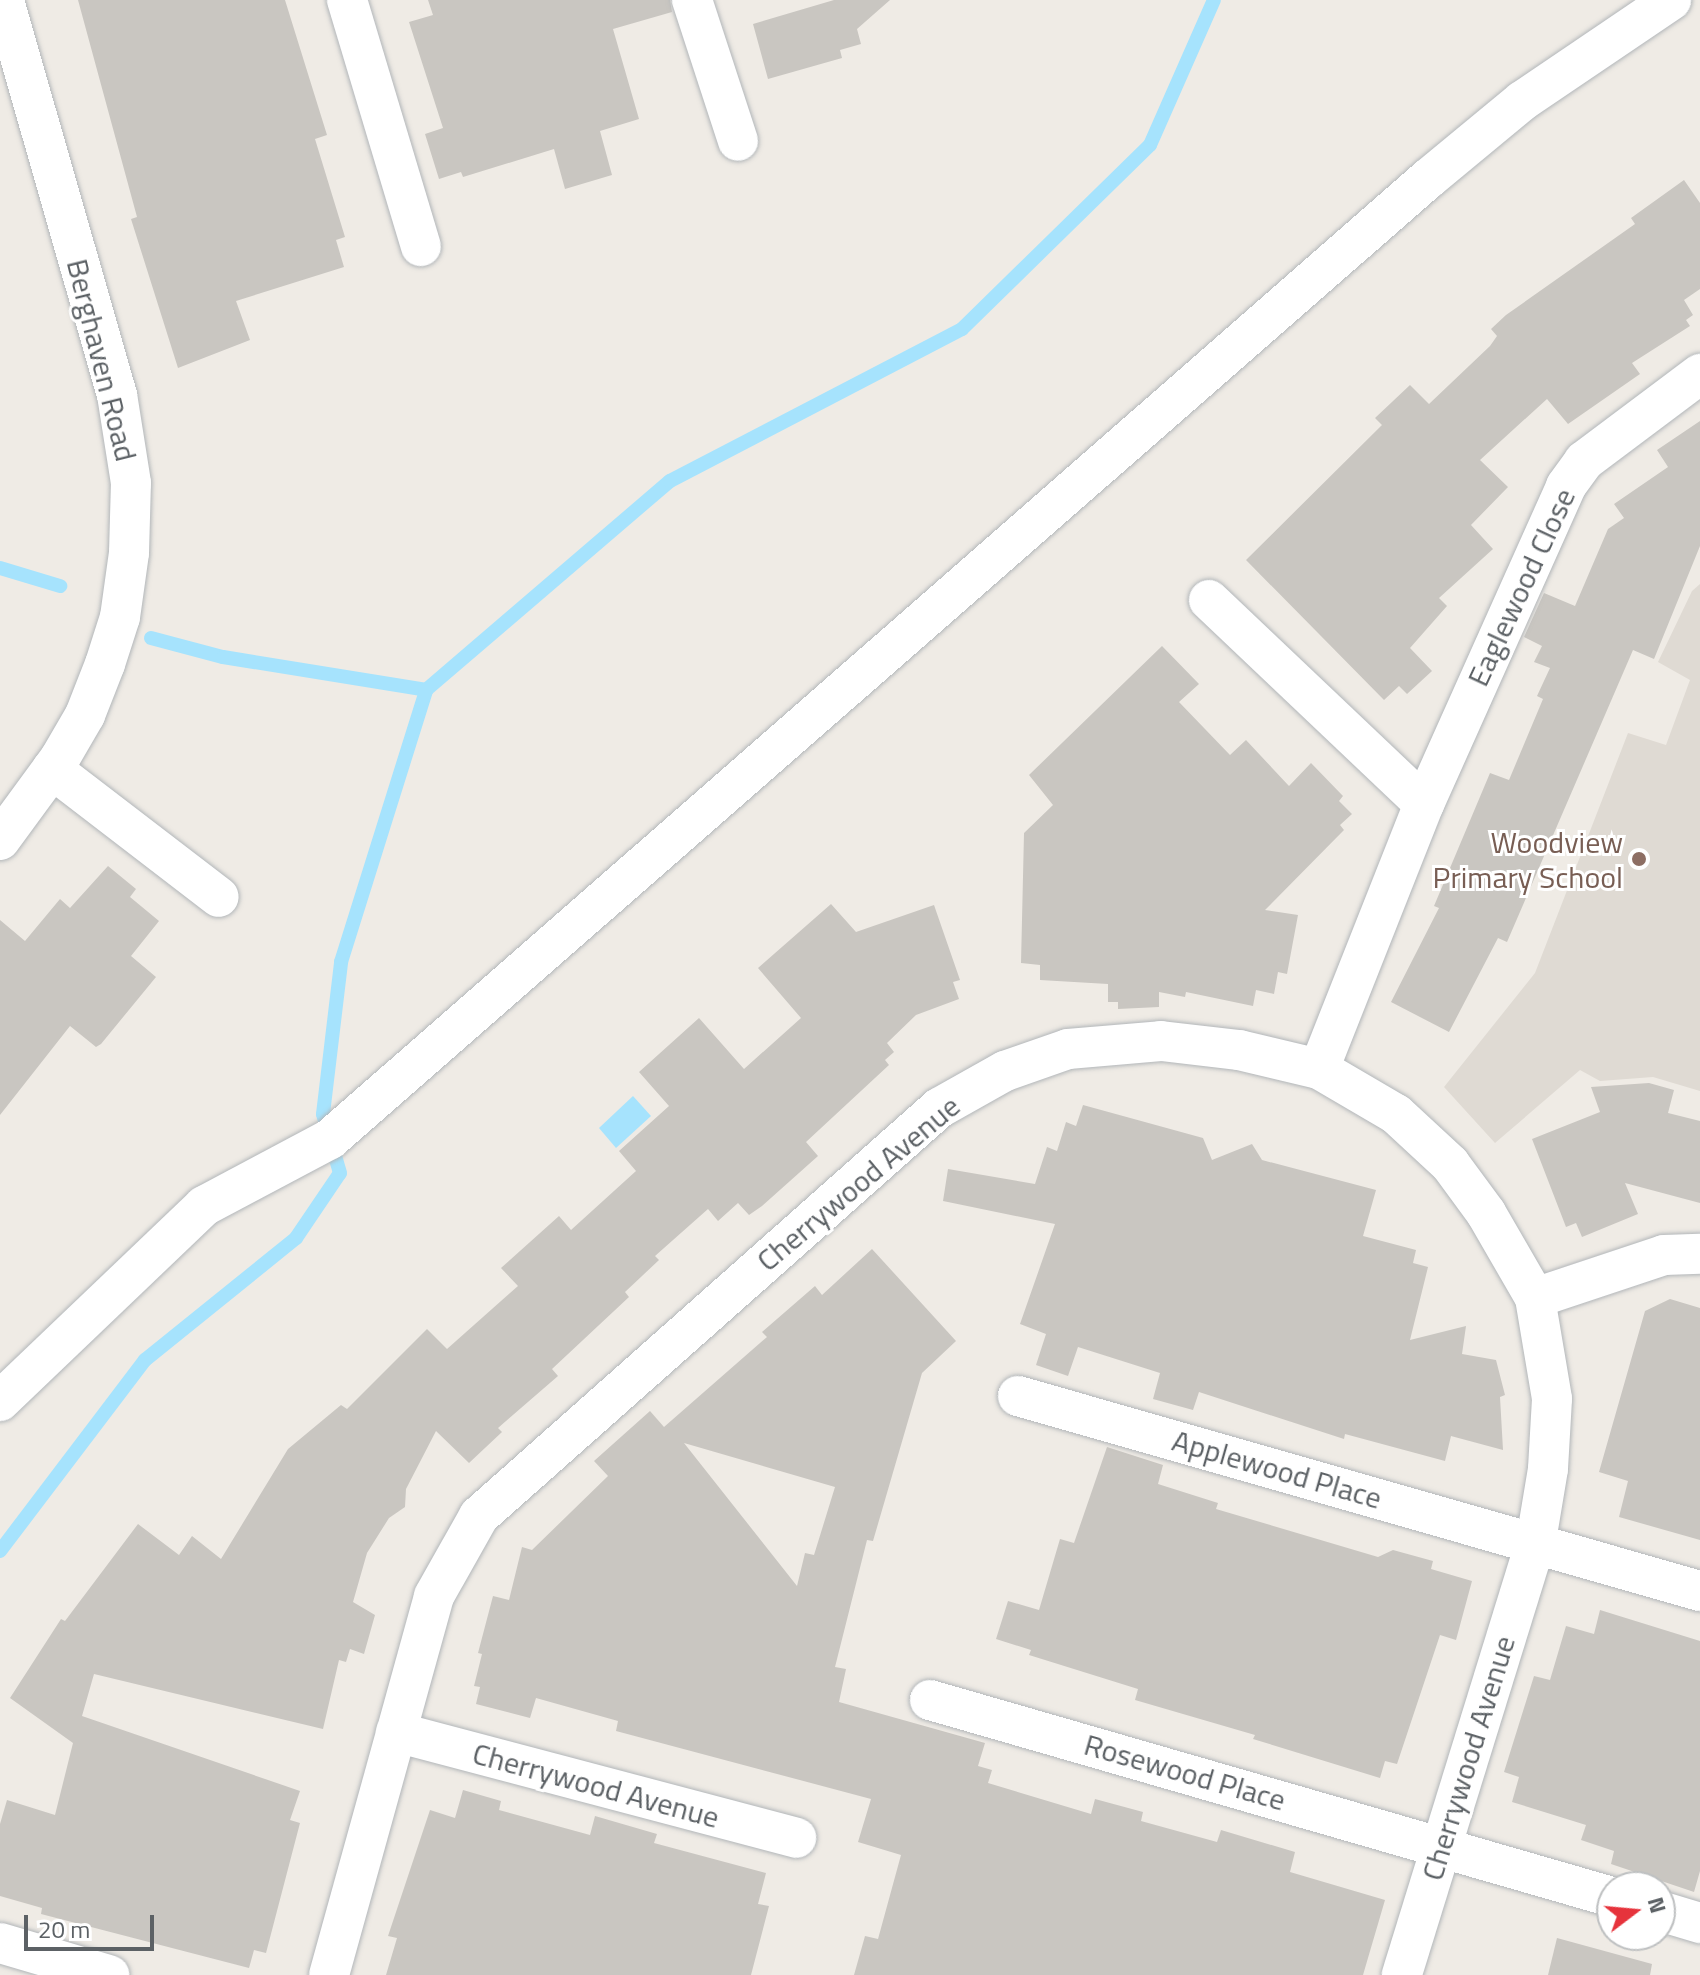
<!DOCTYPE html>
<html>
<head>
<meta charset="utf-8">
<style>
  body { margin:0 }
  #map { position:relative; width:1700px; height:1975px; overflow:hidden; background:#efebe5; font-family:"Titillium Web",sans-serif }
  div>[style] { position:absolute }
  .education>* { inset:0; background:#dfdad3 }
  .water>* { inset:0; background:#a6e3fd }
  .stream>* { height:14px; margin:-7px; padding:0 7px; transform-origin:7px; border-radius:7px; background:#a6e3fd }
  .building>* { inset:0; background:#c9c6c1 }
  .roads { filter:drop-shadow(0 0 2px #b2b6b9) drop-shadow(0 0 2px #b2b6b9) }
  .street>* { height:40px; margin:-20px; padding:0 20px; transform-origin:20px; border-radius:20px; background:#fff }
  .dots>* { width:22px; height:22px; translate:-50% -50%; box-sizing:border-box; border:4px solid #fff; border-radius:50% }
  span { translate:-50% -50%; white-space:nowrap; text-align:center; line-height:1.15; -webkit-text-stroke:6px #fff; paint-order:stroke }
  .street-label { font-size:30px; color:#5c6165 }
  .education-label { font-size:30px; color:#785e54 }
  .right { translate:-100% -50%; text-align:right }
  .north { position:absolute; left:1596px; top:1871px; width:80px; height:80px; box-sizing:border-box; background:#fff; border:2px solid #bec0c1; border-radius:50%; rotate:74deg; font-size:22px; font-weight:700; line-height:32px; text-align:center; color:#5c6165 }
  .north::after { content:''; display:block; margin:auto; width:28px; height:36px; background:#e6333c; clip-path:polygon(50% 0,100% 100%,50% 72%,0 100%) }
  .scale { position:absolute; left:24px; top:1915px; width:130px; height:36px; box-sizing:border-box; border:4px solid #5c6165; border-top:0; padding-left:10px; font-size:24px; line-height:28px; white-space:nowrap; color:#5c6165; -webkit-text-stroke:6px #fff; paint-order:stroke }
</style>
</head>
<body>
<div id="map">
  <div class="education">
    <div style="clip-path:polygon(1700px 584px,1700px 1091px,1653px 1077px,1600px 1081px,1580px 1070px,1495px 1143px,1444px 1087px,1535px 973px,1628px 733px,1666px 745px,1690px 680px,1658px 662px,1692px 591px)"></div>
  </div>
  <div class="water">
    <div style="clip-path:polygon(633px 1096px,651px 1116px,616px 1148px,599px 1128px)"></div>
  </div>
  <div class="stream">
    <div style="left:0;top:568px;width:63px;rotate:16.7deg"></div>
    <div style="left:151px;top:638px;width:74px;rotate:14.8deg"></div>
    <div style="left:223px;top:657px;width:206px;rotate:9.2deg"></div>
    <div style="left:426px;top:690px;width:321px;rotate:-40.6deg"></div>
    <div style="left:670px;top:481px;width:329px;rotate:-27.5deg"></div>
    <div style="left:962px;top:329px;width:263px;rotate:-44.4deg"></div>
    <div style="left:1150px;top:145px;width:158px;rotate:-66.2deg"></div>
    <div style="left:0;top:1551px;width:240px;rotate:-52.8deg"></div>
    <div style="left:145px;top:1360px;width:194px;rotate:-38.9deg"></div>
    <div style="left:296px;top:1238px;width:78px;rotate:-55.9deg"></div>
    <div style="left:340px;top:1173px;width:61px;rotate:-106.1deg"></div>
    <div style="left:323px;top:1114px;width:153px;rotate:-83.2deg"></div>
    <div style="left:341px;top:962px;width:285px;rotate:-72.6deg"></div>
  </div>
  <div class="building">
    <div style="clip-path:polygon(78px 0,285px 0,327px 135px,315px 139px,345px 237px,336px 240px,344px 267px,236px 301px,250px 340px,178px 368px,131px 219px,137px 217px)"></div>
    <div style="clip-path:polygon(428px 0,670px 0,672px 12px,613px 29px,639px 119px,600px 131px,612px 175px,565px 189px,554px 149px,463px 177px,461px 172px,439px 179px,425px 134px,443px 128px,409px 22px,433px 15px)"></div>
    <div style="clip-path:polygon(834px 0,890px 0,857px 29px,861px 44px,840px 50px,842px 58px,768px 79px,753px 24px)"></div>
    <div style="clip-path:polygon(1684px 180px,1700px 203px,1700px 289px,1684px 300px,1693px 315px,1686px 320px,1690px 326px,1632px 363px,1640px 374px,1568px 424px,1547px 399px,1480px 460px,1508px 487px,1471px 525px,1493px 549px,1439px 598px,1447px 606px,1410px 648px,1432px 671px,1407px 694px,1399px 686px,1384px 700px,1246px 560px,1382px 425px,1375px 418px,1410px 385px,1429px 404px,1490px 346px,1497px 336px,1491px 329px,1506px 315px,1635px 224px,1631px 218px)"></div>
    <div style="clip-path:polygon(1700px 421px,1700px 546px,1654px 659px,1633px 650px,1507px 942px,1498px 938px,1449px 1032px,1391px 1002px,1439px 908px,1434px 906px,1490px 773px,1509px 780px,1543px 699px,1537px 696px,1550px 668px,1534px 662px,1542px 646px,1524px 637px,1544px 593px,1575px 606px,1608px 529px,1624px 518px,1614px 504px,1668px 467px,1657px 450px)"></div>
    <div style="clip-path:polygon(1162px 646px,1199px 684px,1179px 702px,1230px 755px,1246px 740px,1289px 786px,1311px 763px,1343px 796px,1339px 801px,1352px 814px,1340px 825px,1344px 830px,1265px 910px,1298px 915px,1287px 974px,1278px 972px,1274px 994px,1256px 990px,1253px 1006px,1186px 992px,1185px 997px,1159px 992px,1159px 1007px,1118px 1009px,1118px 1002px,1108px 1002px,1108px 984px,1040px 980px,1040px 965px,1021px 963px,1024px 833px,1053px 805px,1029px 775px)"></div>
    <div style="clip-path:polygon(108px 866px,136px 889px,130px 897px,159px 921px,131px 956px,156px 977px,101px 1044px,96px 1047px,70px 1026px,0 1115px,0 920px,25px 941px,60px 899px,70px 908px)"></div>
    <div style="clip-path:polygon(831px 904px,856px 932px,934px 905px,960px 980px,953px 982px,959px 999px,916px 1015px,887px 1043px,894px 1052px,885px 1060px,889px 1065px,806px 1142px,818px 1156px,762px 1206px,749px 1215px,738px 1203px,718px 1221px,708px 1209px,655px 1256px,659px 1260px,625px 1292px,629px 1297px,552px 1369px,558px 1376px,498px 1428px,502px 1432px,469px 1463px,436px 1431px,406px 1489px,405px 1507px,389px 1518px,367px 1553px,353px 1602px,375px 1615px,364px 1654px,350px 1649px,346px 1662px,339px 1660px,323px 1729px,94px 1674px,82px 1716px,300px 1791px,290px 1820px,300px 1823px,266px 1953px,254px 1950px,249px 1968px,41px 1914px,42px 1908px,0 1896px,0 1824px,7px 1800px,55px 1815px,73px 1743px,10px 1698px,61px 1619px,65px 1621px,138px 1524px,179px 1555px,192px 1536px,221px 1559px,288px 1449px,341px 1405px,347px 1409px,427px 1329px,447px 1349px,518px 1286px,501px 1268px,559px 1216px,571px 1230px,636px 1171px,619px 1151px,669px 1106px,639px 1072px,699px 1018px,744px 1069px,801px 1018px,758px 968px)"></div>
    <div style="clip-path:polygon(1649px 1083px,1674px 1090px,1668px 1113px,1700px 1121px,1700px 1203px,1625px 1183px,1638px 1214px,1582px 1237px,1576px 1223px,1566px 1227px,1532px 1139px,1600px 1112px,1591px 1087px)"></div>
    <div style="clip-path:polygon(1083px 1105px,1203px 1138px,1212px 1160px,1252px 1144px,1262px 1160px,1376px 1190px,1363px 1236px,1416px 1250px,1413px 1263px,1428px 1267px,1410px 1340px,1466px 1326px,1462px 1354px,1496px 1360px,1505px 1395px,1500px 1397px,1503px 1450px,1451px 1436px,1445px 1461px,1345px 1434px,1344px 1439px,1199px 1392px,1193px 1410px,1153px 1399px,1160px 1373px,1078px 1347px,1068px 1376px,1036px 1365px,1046px 1334px,1020px 1324px,1055px 1224px,943px 1201px,948px 1169px,1035px 1184px,1047px 1147px,1057px 1151px,1066px 1122px,1076px 1126px)"></div>
    <div style="clip-path:polygon(evenodd,872px 1249px,956px 1341px,922px 1373px,873px 1541px,867px 1540px,835px 1667px,846px 1669px,839px 1702px,985px 1743px,978px 1766px,992px 1770px,988px 1783px,1091px 1814px,1095px 1799px,1143px 1812px,1141px 1821px,1217px 1842px,1221px 1830px,1295px 1852px,1290px 1872px,1385px 1900px,1363px 1975px,854px 1975px,865px 1936px,878px 1939px,901px 1855px,858px 1842px,871px 1799px,616px 1731px,618px 1721px,536px 1698px,530px 1718px,476px 1704px,480px 1687px,474px 1686px,482px 1654px,478px 1653px,493px 1596px,509px 1600px,522px 1547px,532px 1550px,608px 1476px,594px 1461px,650px 1411px,664px 1427px,767px 1337px,762px 1332px,815px 1286px,822px 1295px,872px 1249px,684px 1443px,835px 1487px,814px 1555px,805px 1553px,797px 1586px,684px 1443px)"></div>
    <div style="clip-path:polygon(1670px 1299px,1700px 1308px,1700px 1540px,1619px 1517px,1628px 1481px,1599px 1472px,1645px 1311px)"></div>
    <div style="clip-path:polygon(1107px 1447px,1163px 1465px,1158px 1484px,1218px 1503px,1216px 1509px,1378px 1557px,1393px 1550px,1433px 1561px,1431px 1569px,1472px 1581px,1456px 1640px,1440px 1635px,1397px 1764px,1385px 1761px,1380px 1778px,1253px 1739px,1255px 1735px,1135px 1700px,1138px 1689px,1029px 1655px,1031px 1650px,996px 1639px,1008px 1601px,1039px 1610px,1060px 1539px,1074px 1543px)"></div>
    <div style="clip-path:polygon(1600px 1610px,1700px 1641px,1700px 1871px,1694px 1892px,1611px 1864px,1614px 1851px,1581px 1840px,1586px 1825px,1512px 1802px,1519px 1777px,1504px 1772px,1534px 1676px,1550px 1680px,1566px 1626px,1594px 1634px)"></div>
    <div style="clip-path:polygon(463px 1790px,501px 1801px,499px 1810px,590px 1835px,595px 1816px,657px 1834px,654px 1843px,766px 1873px,758px 1904px,769px 1906px,751px 1975px,386px 1975px,397px 1938px,388px 1936px,430px 1810px,455px 1818px)"></div>
    <div style="clip-path:polygon(1557px 1938px,1652px 1964px,1650px 1975px,1548px 1975px)"></div>
  </div>
  <div class="roads">
    <div class="street">
      <div style="left:347px;top:0;width:257px;rotate:73.3deg"></div>
      <div style="left:692px;top:0;width:148px;rotate:71.9deg"></div>
      <div style="left:1209px;top:600px;width:296px;rotate:43.5deg"></div>
      <div style="left:52px;top:769px;width:210px;rotate:37.5deg"></div>
      <div style="left:0;top:840px;width:102px;rotate:-53.8deg"></div>
      <div style="left:60px;top:758px;width:50px;rotate:-59.8deg"></div>
      <div style="left:85px;top:715px;width:55px;rotate:-68.6deg"></div>
      <div style="left:105px;top:664px;width:49px;rotate:-72.3deg"></div>
      <div style="left:120px;top:617px;width:65px;rotate:-82deg"></div>
      <div style="left:129px;top:553px;width:70px;rotate:-88.4deg"></div>
      <div style="left:131px;top:483px;width:89px;rotate:-99deg"></div>
      <div style="left:117px;top:395px;width:411px;rotate:-106deg"></div>
      <div style="left:1319px;top:1069px;width:285px;rotate:-68.4deg"></div>
      <div style="left:1424px;top:804px;width:348px;rotate:-65.9deg"></div>
      <div style="left:1566px;top:486px;width:31px;rotate:-54deg"></div>
      <div style="left:1584px;top:461px;width:145px;rotate:-36.9deg"></div>
      <div style="left:1535px;top:1298px;width:136px;rotate:-18.4deg"></div>
      <div style="left:1664px;top:1255px;width:36px;rotate:-2deg"></div>
      <div style="left:1018px;top:1396px;width:709px;rotate:15.96deg"></div>
      <div style="left:0;top:1401px;width:282px;rotate:-43.7deg"></div>
      <div style="left:204px;top:1206px;width:143px;rotate:-28deg"></div>
      <div style="left:330px;top:1139px;width:1460px;rotate:-41.17deg"></div>
      <div style="left:1429px;top:178px;width:121px;rotate:-39.6deg"></div>
      <div style="left:1522px;top:101px;width:180px;rotate:-34.1deg"></div>
      <div style="left:930px;top:1700px;width:710px;rotate:16.11deg"></div>
      <div style="left:396px;top:1732px;width:414px;rotate:14.8deg"></div>
      <div style="left:1660px;top:1911px;width:42px;rotate:16.7deg"></div>
      <div style="left:0;top:1943px;width:114px;rotate:16.4deg"></div>
      <div style="left:329px;top:1975px;width:393px;rotate:-74.5deg"></div>
      <div style="left:434px;top:1596px;width:92px;rotate:-60.6deg"></div>
      <div style="left:479px;top:1516px;width:615px;rotate:-41.57deg"></div>
      <div style="left:939px;top:1108px;width:76px;rotate:-29.3deg"></div>
      <div style="left:1005px;top:1071px;width:67px;rotate:-19.2deg"></div>
      <div style="left:1068px;top:1049px;width:93px;rotate:-4.9deg"></div>
      <div style="left:1161px;top:1041px;width:79px;rotate:6.6deg"></div>
      <div style="left:1239px;top:1050px;width:82px;rotate:13.4deg"></div>
      <div style="left:1319px;top:1069px;width:89px;rotate:30.3deg"></div>
      <div style="left:1396px;top:1114px;width:74px;rotate:42.8deg"></div>
      <div style="left:1450px;top:1164px;width:61px;rotate:53.7deg"></div>
      <div style="left:1486px;top:1213px;width:98px;rotate:60deg"></div>
      <div style="left:1535px;top:1298px;width:102px;rotate:80.4deg"></div>
      <div style="left:1552px;top:1399px;width:70px;rotate:93.3deg"></div>
      <div style="left:1548px;top:1469px;width:73px;rotate:99.5deg"></div>
      <div style="left:1536px;top:1541px;width:454px;rotate:107.2deg"></div>
    </div>
  </div>
  <div class="dots">
    <div style="left:1639px;top:859px;background:#8d6e63"></div>
  </div>
  <div class="street-label">
    <span style="left:102px;top:360px;rotate:76deg">Berghaven Road</span>
    <span style="left:1521px;top:587px;rotate:-65deg">Eaglewood Close</span>
    <span style="left:858px;top:1183px;rotate:-40deg">Cherrywood Avenue</span>
    <span style="left:1277px;top:1469px;rotate:16deg">Applewood Place</span>
    <span style="left:1468px;top:1758px;rotate:-73deg">Cherrywood Avenue</span>
    <span style="left:1185px;top:1772px;rotate:16deg">Rosewood Place</span>
    <span style="left:596px;top:1785px;rotate:15deg">Cherrywood Avenue</span>
  </div>
  <div class="education-label">
    <span class="right" style="left:1623px;top:859px">Woodview<br>Primary School</span>
  </div>
  <div class="north">N</div>
  <div class="scale">20 m</div>
</div>
</body>
</html>
